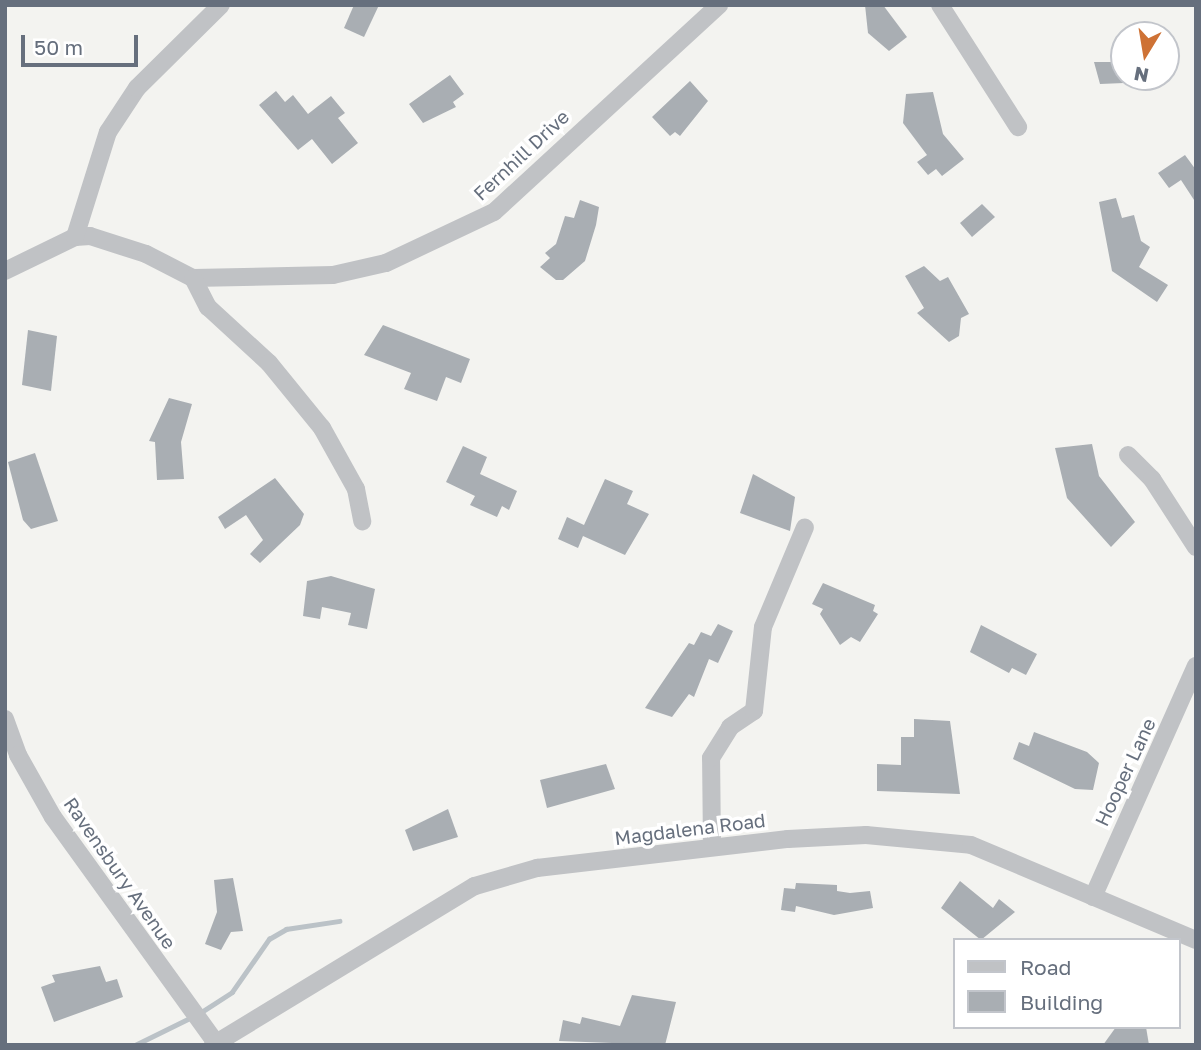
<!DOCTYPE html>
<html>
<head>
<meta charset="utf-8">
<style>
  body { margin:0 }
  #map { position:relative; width:1201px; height:1050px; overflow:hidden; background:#f3f3f0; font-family:"Golos Text",sans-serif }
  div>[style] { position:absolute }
  .stream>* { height:4.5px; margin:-2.25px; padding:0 2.25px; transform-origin:2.25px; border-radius:2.25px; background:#bbc2c7 }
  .building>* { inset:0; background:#a9aeb3 }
  .minor>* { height:18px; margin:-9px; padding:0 9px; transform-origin:9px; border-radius:9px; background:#c0c2c5 }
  span { translate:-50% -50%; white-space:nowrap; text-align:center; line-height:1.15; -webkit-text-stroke:7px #fff; paint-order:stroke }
  .street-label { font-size:19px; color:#666f7d }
  .frame { position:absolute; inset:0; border:7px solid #666f7d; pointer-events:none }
  .legend { position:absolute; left:953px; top:938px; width:228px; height:91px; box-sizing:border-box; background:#fff; border:2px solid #c2c5cb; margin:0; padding:9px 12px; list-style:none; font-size:21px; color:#666f7d }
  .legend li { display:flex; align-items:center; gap:14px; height:35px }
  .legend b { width:35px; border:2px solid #c2c5cb }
  .north { position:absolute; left:1110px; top:21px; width:70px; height:70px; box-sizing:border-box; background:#fff; border:2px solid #c2c5cb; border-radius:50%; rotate:191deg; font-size:19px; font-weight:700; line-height:28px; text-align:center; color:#666f7d }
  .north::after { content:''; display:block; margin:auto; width:24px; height:32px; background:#ce7235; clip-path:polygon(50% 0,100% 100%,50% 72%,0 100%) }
  .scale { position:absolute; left:21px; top:35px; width:117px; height:32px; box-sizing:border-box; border:4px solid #666f7d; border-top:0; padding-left:9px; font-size:21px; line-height:24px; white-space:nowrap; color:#666f7d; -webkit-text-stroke:5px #fff; paint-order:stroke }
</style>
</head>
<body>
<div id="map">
  <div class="stream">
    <div style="left:200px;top:1013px;width:38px;rotate:-33deg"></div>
    <div style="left:232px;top:992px;width:65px;rotate:-55.1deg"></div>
    <div style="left:269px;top:939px;width:20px;rotate:-30deg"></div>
    <div style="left:286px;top:929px;width:54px;rotate:-8.6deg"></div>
    <div style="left:135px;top:1045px;width:64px;rotate:-26.2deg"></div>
  </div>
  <div class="building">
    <div style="clip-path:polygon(354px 5px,379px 5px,364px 37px,344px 28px)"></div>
    <div style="clip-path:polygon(865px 5px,883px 5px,907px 37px,889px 51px,868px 33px)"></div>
    <div style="clip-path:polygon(1094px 62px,1124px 62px,1124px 83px,1100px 84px)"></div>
    <div style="clip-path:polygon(450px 75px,464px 94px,453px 102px,456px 107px,423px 123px,409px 104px)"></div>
    <div style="clip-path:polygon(690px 81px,708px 101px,680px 136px,675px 132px,670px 136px,652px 117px)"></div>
    <div style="clip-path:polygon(276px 91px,285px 102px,293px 95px,308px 114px,331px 96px,345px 113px,338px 118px,358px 143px,332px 164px,312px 139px,298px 150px,259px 105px)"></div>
    <div style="clip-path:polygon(933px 92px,943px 134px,964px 159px,942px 176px,936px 169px,928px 175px,917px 162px,927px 155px,903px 123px,906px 94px)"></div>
    <div style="clip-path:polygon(1185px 155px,1196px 170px,1196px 203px,1181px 180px,1169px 188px,1158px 173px)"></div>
    <div style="clip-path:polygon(1116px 198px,1122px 218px,1134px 215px,1141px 241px,1150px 247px,1139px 267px,1168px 285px,1157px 302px,1112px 271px,1099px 202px)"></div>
    <div style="clip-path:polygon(580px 200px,599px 207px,596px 225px,585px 261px,563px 280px,556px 280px,540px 267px,550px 258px,545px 253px,556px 244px,565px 216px,574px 218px)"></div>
    <div style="clip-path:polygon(982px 204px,995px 217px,972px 237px,960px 223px)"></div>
    <div style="clip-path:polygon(924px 266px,940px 281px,948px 277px,969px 314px,961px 318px,959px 336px,949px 342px,917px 313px,924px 308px,905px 276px)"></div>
    <div style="clip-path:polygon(383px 325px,470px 359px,461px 383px,446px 377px,437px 401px,404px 389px,411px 373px,364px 355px)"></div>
    <div style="clip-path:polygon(28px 330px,57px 336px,51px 391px,22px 385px)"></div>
    <div style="clip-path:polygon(169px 398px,192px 404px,181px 442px,184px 479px,157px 480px,155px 442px,149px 441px)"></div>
    <div style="clip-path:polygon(1092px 444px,1099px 476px,1135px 522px,1111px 547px,1067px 498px,1055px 448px)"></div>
    <div style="clip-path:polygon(463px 446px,487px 457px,480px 474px,517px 491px,509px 510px,502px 506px,497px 517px,470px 505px,475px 496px,446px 482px)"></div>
    <div style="clip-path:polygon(35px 453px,58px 521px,31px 529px,23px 520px,8px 462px)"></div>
    <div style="clip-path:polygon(753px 474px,795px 497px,790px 531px,740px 513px)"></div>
    <div style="clip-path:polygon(275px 478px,304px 514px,300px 525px,260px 563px,250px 554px,263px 540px,246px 515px,225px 529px,218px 517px)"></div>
    <div style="clip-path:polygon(605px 479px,633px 491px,627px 504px,649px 514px,625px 555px,583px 536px,578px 548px,558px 539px,567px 517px,584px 525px)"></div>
    <div style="clip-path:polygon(331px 576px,375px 589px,367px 629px,348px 625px,351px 613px,322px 607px,320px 619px,303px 616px,307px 581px)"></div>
    <div style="clip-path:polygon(823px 583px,875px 605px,873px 611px,878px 614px,860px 642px,851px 637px,840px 645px,820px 614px,823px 609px,812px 604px)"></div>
    <div style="clip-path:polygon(718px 624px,733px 631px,718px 663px,709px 659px,694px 697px,689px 694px,672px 717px,645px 708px,689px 643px,694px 645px,701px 632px,711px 636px)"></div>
    <div style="clip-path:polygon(981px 625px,1037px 654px,1026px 675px,1012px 668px,1009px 673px,970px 652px)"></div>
    <div style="clip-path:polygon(914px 719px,950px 721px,960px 794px,877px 791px,877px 764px,901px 765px,901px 737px,914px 737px)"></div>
    <div style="clip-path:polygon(1034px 732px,1087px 752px,1099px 763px,1093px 790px,1075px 789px,1013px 759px,1019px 742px,1029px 746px)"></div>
    <div style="clip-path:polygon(606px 764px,615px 789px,547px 808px,540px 780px)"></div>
    <div style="clip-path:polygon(448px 809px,458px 837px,413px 851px,405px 830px)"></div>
    <div style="clip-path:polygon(233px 878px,243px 931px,231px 932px,221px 950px,205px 944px,217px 912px,214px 880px)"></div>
    <div style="clip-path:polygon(960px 881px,993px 908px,999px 899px,1015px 912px,981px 940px,941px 908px)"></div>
    <div style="clip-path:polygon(796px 883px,837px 885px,837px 891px,850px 893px,870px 891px,873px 908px,834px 915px,796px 906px,795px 912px,781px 910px,784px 888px,795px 889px)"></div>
    <div style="clip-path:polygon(100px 966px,106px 982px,117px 979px,123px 997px,54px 1022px,41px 987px,55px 982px,52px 975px)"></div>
    <div style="clip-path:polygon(632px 995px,676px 1002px,665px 1045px,559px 1041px,563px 1020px,580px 1024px,582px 1017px,620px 1026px)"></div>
    <div style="clip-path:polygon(1116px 1027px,1146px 1027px,1149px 1045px,1103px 1045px)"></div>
  </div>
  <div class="minor">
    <div style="left:940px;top:5px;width:145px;rotate:57.4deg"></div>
    <div style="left:75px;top:237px;width:15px;rotate:-4deg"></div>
    <div style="left:90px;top:236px;width:59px;rotate:17.8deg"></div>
    <div style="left:146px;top:254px;width:53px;rotate:27.1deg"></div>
    <div style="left:193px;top:278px;width:140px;rotate:-1.2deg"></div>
    <div style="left:333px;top:275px;width:54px;rotate:-12.8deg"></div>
    <div style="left:386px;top:263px;width:119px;rotate:-25.3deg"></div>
    <div style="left:494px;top:212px;width:306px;rotate:-42.6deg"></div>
    <div style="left:5px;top:271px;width:78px;rotate:-25.9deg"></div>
    <div style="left:75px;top:237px;width:110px;rotate:-72.6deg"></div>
    <div style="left:108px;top:132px;width:53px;rotate:-56.6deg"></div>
    <div style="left:137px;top:88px;width:118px;rotate:-44.7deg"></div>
    <div style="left:193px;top:278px;width:33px;rotate:63deg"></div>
    <div style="left:208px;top:307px;width:83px;rotate:42.6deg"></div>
    <div style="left:269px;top:363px;width:84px;rotate:50.8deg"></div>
    <div style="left:322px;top:428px;width:70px;rotate:60.9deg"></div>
    <div style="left:356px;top:489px;width:33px;rotate:79deg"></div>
    <div style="left:1128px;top:455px;width:34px;rotate:45deg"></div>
    <div style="left:1152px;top:479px;width:81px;rotate:57.1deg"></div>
    <div style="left:5px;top:719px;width:38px;rotate:70deg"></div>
    <div style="left:18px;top:755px;width:71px;rotate:60.6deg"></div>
    <div style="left:53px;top:817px;width:279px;rotate:54.2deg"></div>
    <div style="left:712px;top:847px;width:89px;rotate:-90.6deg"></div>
    <div style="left:711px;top:758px;width:36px;rotate:-58deg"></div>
    <div style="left:730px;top:727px;width:29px;rotate:-34deg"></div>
    <div style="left:754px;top:711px;width:84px;rotate:-83.9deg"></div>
    <div style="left:763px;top:627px;width:108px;rotate:-67.2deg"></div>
    <div style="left:1093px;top:897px;width:253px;rotate:-66deg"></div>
    <div style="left:213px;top:1045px;width:306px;rotate:-31.3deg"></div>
    <div style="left:475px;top:886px;width:65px;rotate:-16.2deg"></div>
    <div style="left:537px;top:868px;width:253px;rotate:-6.6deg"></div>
    <div style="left:788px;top:839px;width:78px;rotate:-2.9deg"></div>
    <div style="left:866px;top:835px;width:105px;rotate:5.4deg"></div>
    <div style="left:971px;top:845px;width:244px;rotate:22.9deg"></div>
  </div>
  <div class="street-label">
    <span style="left:521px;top:155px;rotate:-43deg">Fernhill Drive</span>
    <span style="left:1125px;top:772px;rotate:-65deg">Hooper Lane</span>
    <span style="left:690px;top:829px;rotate:-7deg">Magdalena Road</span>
    <span style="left:120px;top:873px;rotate:55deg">Ravensbury Avenue</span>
  </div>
  <div class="frame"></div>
  <ul class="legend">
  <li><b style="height:9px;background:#c0c2c5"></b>Road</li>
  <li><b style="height:19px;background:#a9aeb3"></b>Building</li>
  </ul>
  <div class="north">N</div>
  <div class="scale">50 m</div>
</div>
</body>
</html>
